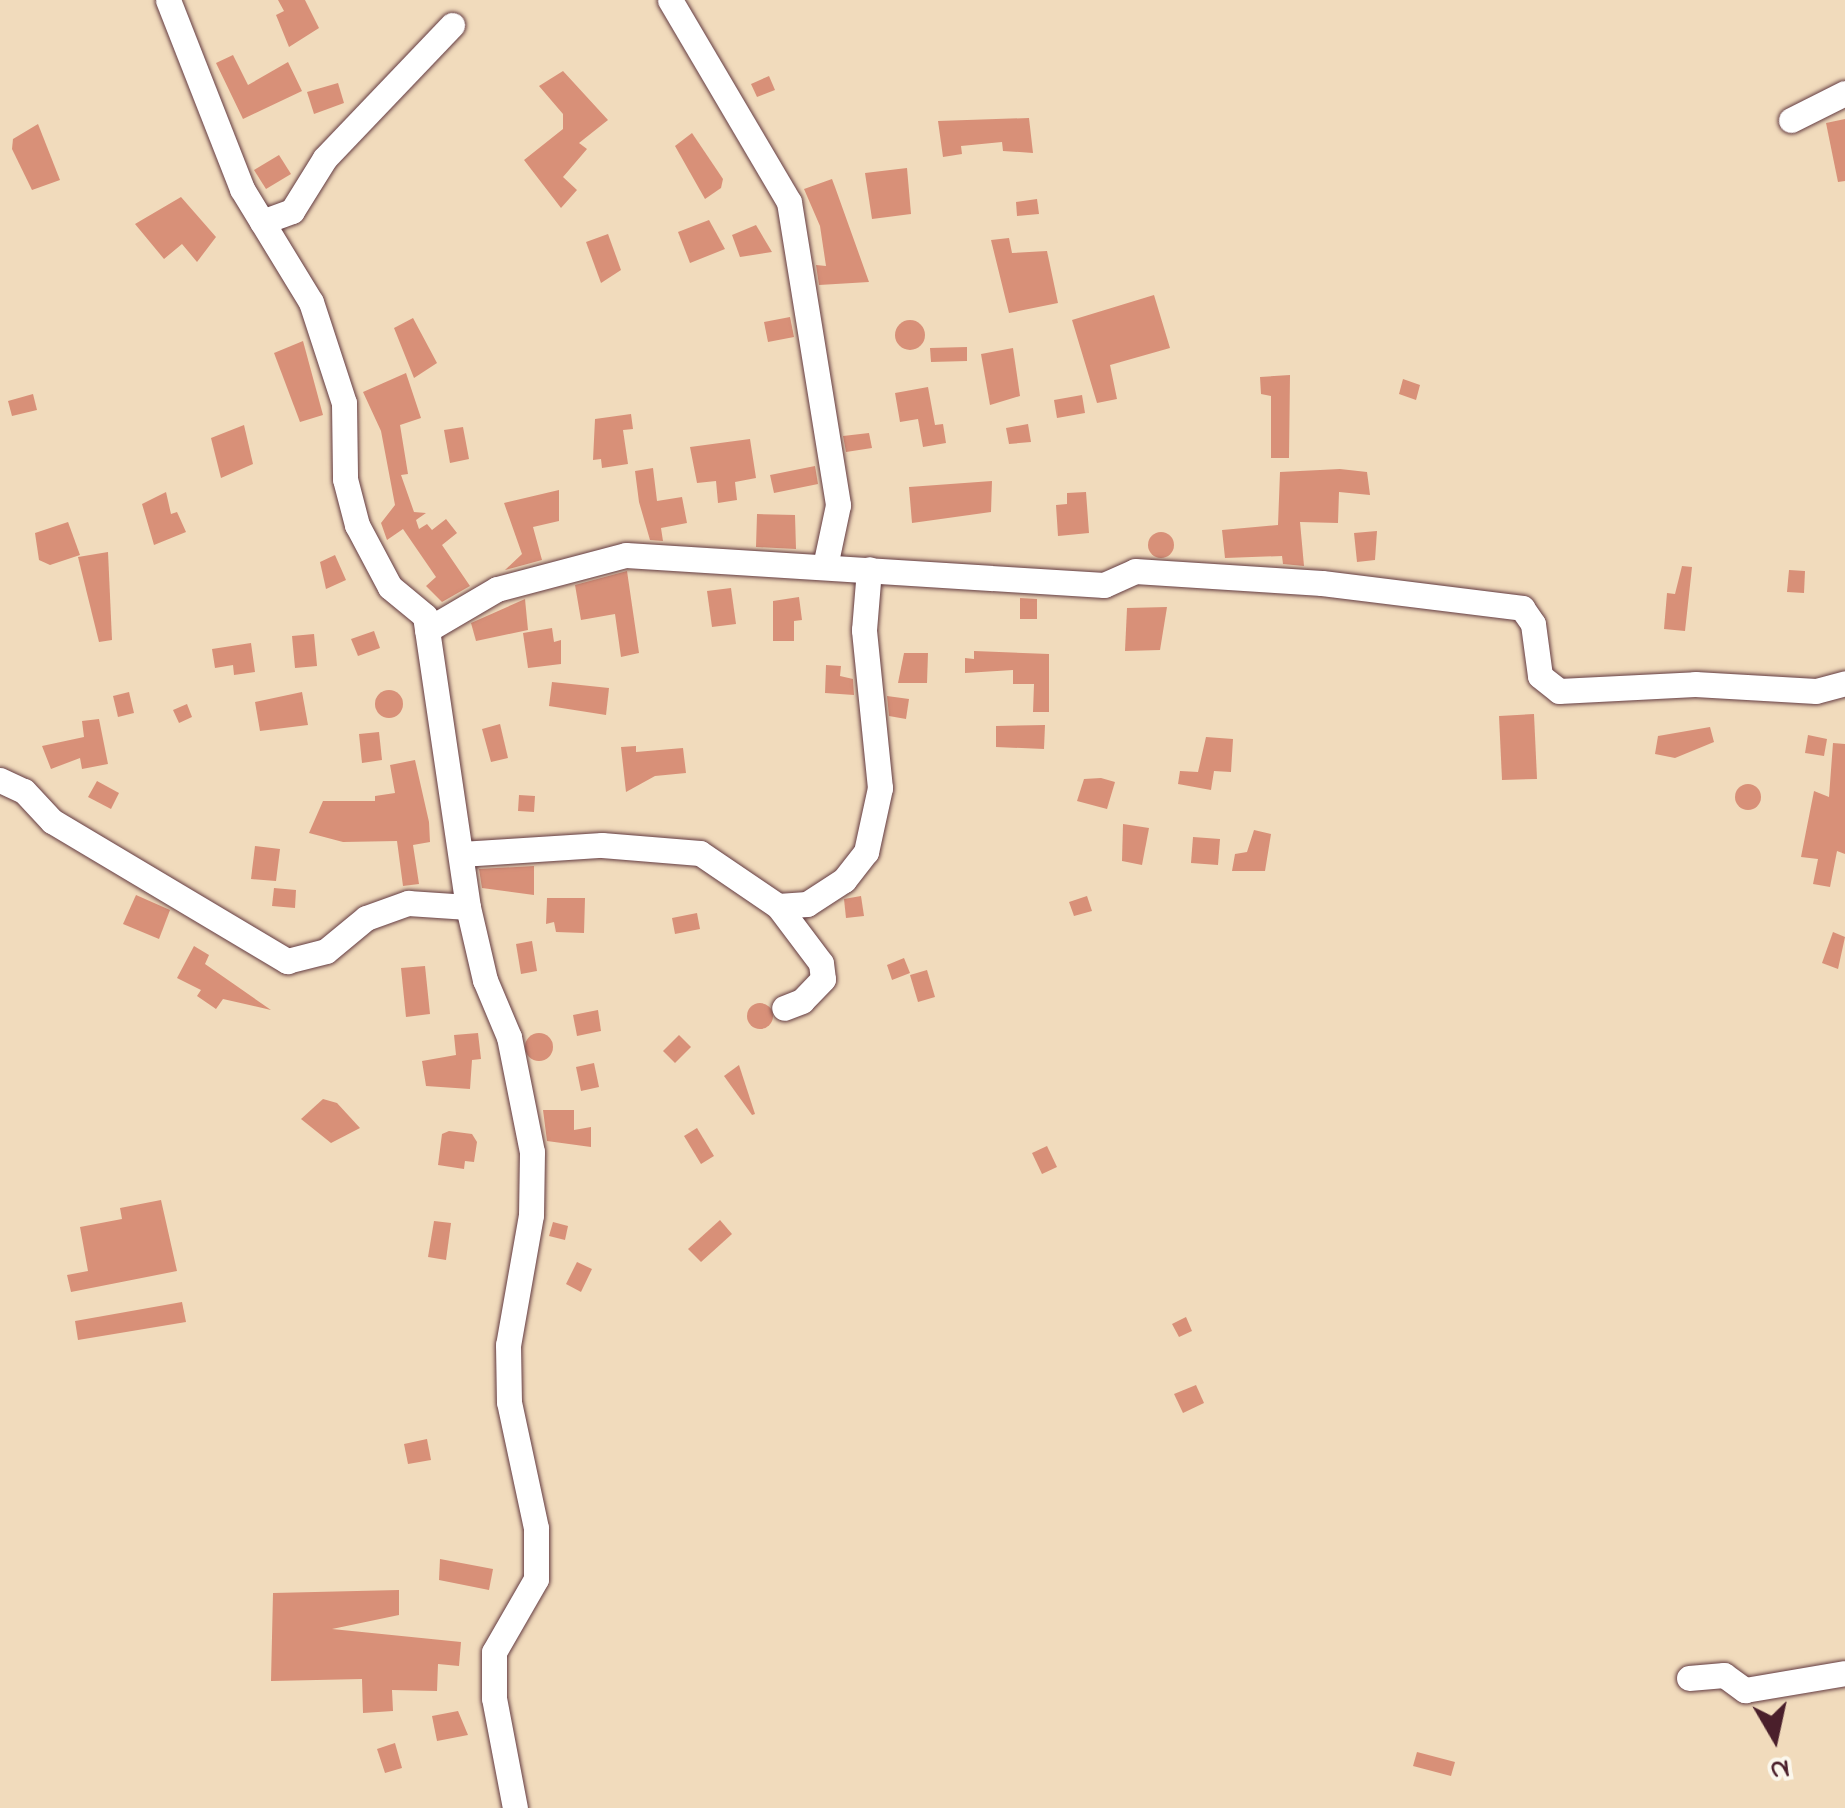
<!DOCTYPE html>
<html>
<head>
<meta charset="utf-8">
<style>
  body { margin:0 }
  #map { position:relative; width:1845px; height:1808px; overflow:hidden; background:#f1dbbc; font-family:"Indie Flower",sans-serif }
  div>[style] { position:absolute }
  .building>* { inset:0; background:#d89078 }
  .round { border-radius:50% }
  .roads { filter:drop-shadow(0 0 2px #633b41) drop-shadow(0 0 2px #633b41) }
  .minor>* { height:25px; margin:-12.5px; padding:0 12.5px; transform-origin:12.5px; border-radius:12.5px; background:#fff }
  span { translate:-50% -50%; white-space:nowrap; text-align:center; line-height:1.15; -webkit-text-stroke:8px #fbf7ec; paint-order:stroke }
  .north { position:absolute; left:1725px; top:1688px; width:100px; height:100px; -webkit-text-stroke:8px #fbf7ec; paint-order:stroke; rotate:171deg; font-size:28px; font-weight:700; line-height:40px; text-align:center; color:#4a1f2b }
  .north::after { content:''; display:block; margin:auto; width:35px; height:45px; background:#4a1f2b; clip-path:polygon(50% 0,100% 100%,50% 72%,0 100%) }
</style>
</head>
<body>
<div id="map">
  <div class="building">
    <div style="clip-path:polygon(278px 0,305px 0,319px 28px,289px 47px,276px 15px,284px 11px)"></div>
    <div style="clip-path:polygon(233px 55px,248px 85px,288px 62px,302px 91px,243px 119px,216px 63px)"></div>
    <div style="clip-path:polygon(563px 71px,608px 120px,579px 143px,587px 149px,563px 177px,577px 190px,561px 208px,524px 160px,563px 129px,563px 114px,539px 86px)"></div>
    <div style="clip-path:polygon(769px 76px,775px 90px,757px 97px,751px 84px)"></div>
    <div style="clip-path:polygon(338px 83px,344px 103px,314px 114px,307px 92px)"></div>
    <div style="clip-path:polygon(1029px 118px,1033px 153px,1003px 151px,1002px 142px,961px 146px,962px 154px,943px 157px,938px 121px)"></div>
    <div style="clip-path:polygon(1845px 119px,1845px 181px,1838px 182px,1826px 123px)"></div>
    <div style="clip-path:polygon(38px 124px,60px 180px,32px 190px,12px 149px,13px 139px)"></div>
    <div style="clip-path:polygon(692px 133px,723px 179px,721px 188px,705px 199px,675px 146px)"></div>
    <div style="clip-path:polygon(279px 155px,291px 174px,266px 189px,254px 170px)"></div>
    <div style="clip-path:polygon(907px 168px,911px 214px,872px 219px,865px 173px)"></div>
    <div style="clip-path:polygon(832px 179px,835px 187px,869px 282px,819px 285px,816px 265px,826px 266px,820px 226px,804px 189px)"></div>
    <div style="clip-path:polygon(181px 197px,216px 237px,197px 262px,182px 244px,164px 259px,135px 224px)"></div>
    <div style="clip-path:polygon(1037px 199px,1039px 214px,1017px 216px,1016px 202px)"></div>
    <div style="clip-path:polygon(709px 220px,725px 249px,690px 263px,678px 232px)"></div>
    <div style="clip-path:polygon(756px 225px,772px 252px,740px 257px,732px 235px)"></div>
    <div style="clip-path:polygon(608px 234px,621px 270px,601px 283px,586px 242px)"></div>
    <div style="clip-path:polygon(1009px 238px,1012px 253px,1047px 251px,1058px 303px,1009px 313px,991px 240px)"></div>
    <div style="clip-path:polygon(1154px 295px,1170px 348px,1110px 365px,1117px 399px,1097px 403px,1072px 320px)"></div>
    <div style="clip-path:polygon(790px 317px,794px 337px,768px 342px,764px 322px)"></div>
    <div style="clip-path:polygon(413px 318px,437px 363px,414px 378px,394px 328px)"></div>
    <div class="round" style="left:895px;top:320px;width:30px;height:30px"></div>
    <div style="clip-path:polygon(303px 341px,323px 415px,300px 422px,274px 353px)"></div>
    <div style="clip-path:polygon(967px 347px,967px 361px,931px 362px,930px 348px)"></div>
    <div style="clip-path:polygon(1013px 348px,1020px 396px,990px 405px,981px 354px)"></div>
    <div style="clip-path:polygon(406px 373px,421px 418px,400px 425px,408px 474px,401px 475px,414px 512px,426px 513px,416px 520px,419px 529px,427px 524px,432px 530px,446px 519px,457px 533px,442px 545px,470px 586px,442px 602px,426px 586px,436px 577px,403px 529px,387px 540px,381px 523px,395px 505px,381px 431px,363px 392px)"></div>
    <div style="clip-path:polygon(1290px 375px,1289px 458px,1271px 458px,1271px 396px,1261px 394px,1260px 377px)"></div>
    <div style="clip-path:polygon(1403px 379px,1420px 385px,1416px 400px,1399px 394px)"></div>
    <div style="clip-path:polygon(928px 387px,935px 425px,943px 424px,946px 443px,923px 447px,918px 419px,900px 422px,895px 393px)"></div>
    <div style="clip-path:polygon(33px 394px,37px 410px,12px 416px,8px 401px)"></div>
    <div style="clip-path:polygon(1082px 395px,1085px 413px,1057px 418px,1054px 400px)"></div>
    <div style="clip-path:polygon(631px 414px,633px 429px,623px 430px,628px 464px,602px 468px,601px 459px,593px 460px,595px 419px)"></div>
    <div style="clip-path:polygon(1028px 424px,1031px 442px,1009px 444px,1006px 428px)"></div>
    <div style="clip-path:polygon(244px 425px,253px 464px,221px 478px,211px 438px)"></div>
    <div style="clip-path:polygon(463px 427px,469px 459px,450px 463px,444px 430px)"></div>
    <div style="clip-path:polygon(869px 433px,872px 448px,846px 452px,843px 436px)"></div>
    <div style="clip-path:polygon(750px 439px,756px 478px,735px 482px,737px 500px,718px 503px,716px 481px,697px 483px,690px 447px)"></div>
    <div style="clip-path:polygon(815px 466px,818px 484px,774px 493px,770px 475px)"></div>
    <div style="clip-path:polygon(653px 468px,657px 501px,682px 497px,687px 523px,661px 528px,663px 541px,650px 540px,639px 502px,635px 471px)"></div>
    <div style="clip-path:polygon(1340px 469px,1367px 472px,1370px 495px,1339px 492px,1338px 523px,1300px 522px,1304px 566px,1283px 564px,1282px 556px,1225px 558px,1222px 530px,1278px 525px,1280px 472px)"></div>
    <div style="clip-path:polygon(992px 481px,991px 512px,912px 523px,909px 487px)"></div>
    <div style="clip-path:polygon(559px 490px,559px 521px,533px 527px,542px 560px,505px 570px,522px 554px,504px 503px)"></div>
    <div style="clip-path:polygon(166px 492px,171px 514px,177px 512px,186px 532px,154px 545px,142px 504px)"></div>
    <div style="clip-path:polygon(1086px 492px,1089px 533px,1058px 536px,1056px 505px,1067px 504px,1067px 493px)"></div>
    <div style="clip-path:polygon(757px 514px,795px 515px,796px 549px,756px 547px)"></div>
    <div style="clip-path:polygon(68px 522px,80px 555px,50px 565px,39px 560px,35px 533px)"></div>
    <div style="clip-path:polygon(1377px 531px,1375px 560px,1357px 562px,1354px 533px)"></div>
    <div class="round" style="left:1148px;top:532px;width:26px;height:26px"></div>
    <div style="clip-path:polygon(108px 552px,112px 640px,99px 642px,78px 557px)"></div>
    <div style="clip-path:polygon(335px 555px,346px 580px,326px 589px,320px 562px)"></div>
    <div style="clip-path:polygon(1682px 566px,1692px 567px,1685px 631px,1664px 629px,1667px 593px,1675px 594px)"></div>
    <div style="clip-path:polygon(1789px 570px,1805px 571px,1804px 593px,1787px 592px)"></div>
    <div style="clip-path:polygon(627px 571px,639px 653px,621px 657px,615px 614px,581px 620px,575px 585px)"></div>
    <div style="clip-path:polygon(731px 588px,736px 624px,712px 627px,707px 591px)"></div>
    <div style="clip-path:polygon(799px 597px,802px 620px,794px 621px,794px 641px,773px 641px,773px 601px)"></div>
    <div style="clip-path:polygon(1020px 598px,1037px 599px,1037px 619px,1020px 619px)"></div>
    <div style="clip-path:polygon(525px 599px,528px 630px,476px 641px,471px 623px)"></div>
    <div style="clip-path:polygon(1167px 607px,1160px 650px,1125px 651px,1127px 608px)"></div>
    <div style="clip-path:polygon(552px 628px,554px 642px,561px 640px,561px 664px,528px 668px,523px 633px)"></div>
    <div style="clip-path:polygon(374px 631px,380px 648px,358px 656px,351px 639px)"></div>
    <div style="clip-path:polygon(314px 634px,317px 666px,295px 668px,292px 636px)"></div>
    <div style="clip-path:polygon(251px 643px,255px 672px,234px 675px,233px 665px,215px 668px,212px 649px)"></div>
    <div style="clip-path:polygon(974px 651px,1049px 654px,1049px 712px,1033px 712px,1034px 684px,1013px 684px,1013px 670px,965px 673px,965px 658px,974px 659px)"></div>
    <div style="clip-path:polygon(904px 653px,928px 653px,927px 683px,898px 683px)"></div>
    <div style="clip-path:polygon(826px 665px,841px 666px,840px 676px,853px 679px,854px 695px,825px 693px)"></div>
    <div style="clip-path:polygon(552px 682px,609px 688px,606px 715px,549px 706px)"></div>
    <div class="round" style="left:375px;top:690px;width:28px;height:28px"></div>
    <div style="clip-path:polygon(129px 692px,134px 713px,118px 717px,113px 696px)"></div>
    <div style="clip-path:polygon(302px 692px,308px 725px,260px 731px,255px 702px)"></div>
    <div style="clip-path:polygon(887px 696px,909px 699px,906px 719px,889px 716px)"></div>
    <div style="clip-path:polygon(187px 704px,192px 717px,179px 723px,173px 710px)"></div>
    <div style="clip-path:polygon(1534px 714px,1537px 779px,1502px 780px,1499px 716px)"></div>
    <div style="clip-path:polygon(99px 719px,108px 764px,82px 769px,80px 758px,51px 769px,42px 746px,84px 737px,82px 721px)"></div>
    <div style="clip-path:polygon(500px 724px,508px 758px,491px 762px,482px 729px)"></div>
    <div style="clip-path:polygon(1045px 725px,1044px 749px,996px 747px,996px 726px)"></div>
    <div style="clip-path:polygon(1710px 727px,1714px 742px,1675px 758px,1655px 754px,1658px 736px)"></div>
    <div style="clip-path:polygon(379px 732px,382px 760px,362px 763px,359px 734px)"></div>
    <div style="clip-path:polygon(1808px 735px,1827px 739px,1824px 756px,1805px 753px)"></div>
    <div style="clip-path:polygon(1206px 737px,1233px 739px,1231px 772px,1214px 771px,1211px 790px,1178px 784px,1180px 771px,1198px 772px)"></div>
    <div style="clip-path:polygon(1833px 743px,1845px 744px,1845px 854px,1837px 851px,1830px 887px,1813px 884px,1818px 859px,1801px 857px,1814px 791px,1829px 797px)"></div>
    <div style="clip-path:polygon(636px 746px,636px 752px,683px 748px,686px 773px,655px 776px,626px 792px,621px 747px)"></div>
    <div style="clip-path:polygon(415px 760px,429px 822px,430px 842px,413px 845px,419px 884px,403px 886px,397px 841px,343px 842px,309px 833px,323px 801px,375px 801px,375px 796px,395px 793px,390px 765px)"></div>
    <div style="clip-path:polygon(1101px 778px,1115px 782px,1107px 809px,1077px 801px,1084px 779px)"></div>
    <div style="clip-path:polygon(97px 781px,119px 793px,111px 809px,88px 797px)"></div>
    <div class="round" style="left:1735px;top:784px;width:26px;height:26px"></div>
    <div style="clip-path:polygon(519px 795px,535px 796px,534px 812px,518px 811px)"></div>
    <div style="clip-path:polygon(1123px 824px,1149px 828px,1142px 865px,1122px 861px)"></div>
    <div style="clip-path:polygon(1254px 830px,1271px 834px,1265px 871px,1232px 871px,1235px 854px,1247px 852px)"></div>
    <div style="clip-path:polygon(1193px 837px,1220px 839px,1218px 865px,1191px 863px)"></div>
    <div style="clip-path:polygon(255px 846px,280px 849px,276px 881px,251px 879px)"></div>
    <div style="clip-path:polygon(534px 866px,534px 895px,482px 888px,479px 869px)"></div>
    <div style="clip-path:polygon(274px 888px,296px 890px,295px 908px,272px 906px)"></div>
    <div style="clip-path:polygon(136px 895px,170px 910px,159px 939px,123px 924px)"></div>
    <div style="clip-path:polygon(861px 896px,864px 916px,846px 918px,844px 899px)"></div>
    <div style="clip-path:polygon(1087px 896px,1092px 911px,1074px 916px,1069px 902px)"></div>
    <div style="clip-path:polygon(547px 898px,585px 898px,584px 933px,556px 932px,554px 922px,546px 924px)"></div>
    <div style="clip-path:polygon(697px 913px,700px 929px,675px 934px,672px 918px)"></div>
    <div style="clip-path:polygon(1833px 932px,1845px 937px,1838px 969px,1822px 963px)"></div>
    <div style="clip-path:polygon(532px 941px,537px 971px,521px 974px,516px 944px)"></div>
    <div style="clip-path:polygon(194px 946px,209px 955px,205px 964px,271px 1010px,223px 999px,216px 1009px,197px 996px,201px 990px,177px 978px)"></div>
    <div style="clip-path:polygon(904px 958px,910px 973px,892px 980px,887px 965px)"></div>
    <div style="clip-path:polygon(425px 966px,430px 1014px,406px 1017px,401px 968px)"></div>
    <div style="clip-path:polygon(927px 970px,935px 997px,918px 1002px,910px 975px)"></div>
    <div class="round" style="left:747px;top:1003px;width:26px;height:26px"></div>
    <div style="clip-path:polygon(598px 1010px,601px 1031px,577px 1036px,573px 1015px)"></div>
    <div style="clip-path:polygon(478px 1033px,481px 1059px,472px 1060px,470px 1089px,426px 1086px,422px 1061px,456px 1055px,454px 1035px)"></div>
    <div class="round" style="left:525px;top:1033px;width:28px;height:28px"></div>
    <div style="clip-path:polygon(679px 1035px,691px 1047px,675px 1063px,663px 1051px)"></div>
    <div style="clip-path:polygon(594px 1063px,599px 1087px,581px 1091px,576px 1067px)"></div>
    <div style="clip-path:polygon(739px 1065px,755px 1114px,752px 1115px,724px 1076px)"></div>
    <div style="clip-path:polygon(323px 1099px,337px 1103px,360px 1128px,331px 1143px,301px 1119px)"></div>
    <div style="clip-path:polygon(543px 1110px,574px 1110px,574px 1130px,591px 1127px,591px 1147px,547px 1141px)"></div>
    <div style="clip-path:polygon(697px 1128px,714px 1156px,701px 1164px,684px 1136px)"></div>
    <div style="clip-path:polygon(449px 1131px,472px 1134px,477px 1142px,474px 1162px,465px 1161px,464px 1169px,438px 1165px,442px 1134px)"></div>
    <div style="clip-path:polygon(1047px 1146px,1057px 1167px,1042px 1174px,1032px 1153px)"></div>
    <div style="clip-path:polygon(161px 1200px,177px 1271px,71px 1292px,67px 1275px,88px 1271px,80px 1227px,122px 1219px,120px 1208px)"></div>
    <div style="clip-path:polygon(720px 1220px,732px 1234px,701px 1262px,688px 1249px)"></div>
    <div style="clip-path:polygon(434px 1221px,451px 1223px,446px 1260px,428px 1257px)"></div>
    <div style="clip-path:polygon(553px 1222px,568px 1226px,565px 1240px,549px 1236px)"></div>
    <div style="clip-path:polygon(577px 1262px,592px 1269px,581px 1292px,566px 1284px)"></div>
    <div style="clip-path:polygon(182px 1302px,186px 1322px,78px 1340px,75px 1321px)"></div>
    <div style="clip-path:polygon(1186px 1317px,1192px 1331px,1179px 1337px,1172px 1324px)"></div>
    <div style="clip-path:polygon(1196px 1385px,1204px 1403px,1183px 1413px,1174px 1394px)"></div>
    <div style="clip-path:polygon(427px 1439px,431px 1460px,408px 1464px,404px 1444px)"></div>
    <div style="clip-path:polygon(440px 1559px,493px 1569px,489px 1590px,439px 1580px)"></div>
    <div style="clip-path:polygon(399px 1590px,399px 1615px,332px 1629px,461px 1642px,459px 1666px,438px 1664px,437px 1691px,392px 1690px,393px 1711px,363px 1713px,362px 1679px,271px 1681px,273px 1593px)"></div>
    <div style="clip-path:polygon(458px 1711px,468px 1735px,437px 1741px,432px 1716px)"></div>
    <div style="clip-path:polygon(395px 1743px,402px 1768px,385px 1773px,377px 1749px)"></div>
    <div style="clip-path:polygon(1417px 1752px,1455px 1762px,1451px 1776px,1413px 1766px)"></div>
  </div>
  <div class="roads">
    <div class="minor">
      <div style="left:168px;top:0;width:203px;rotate:68.6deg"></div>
      <div style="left:242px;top:189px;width:132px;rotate:58.6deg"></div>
      <div style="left:311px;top:302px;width:106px;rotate:71.9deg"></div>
      <div style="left:344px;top:403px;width:76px;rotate:89.2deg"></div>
      <div style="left:345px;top:479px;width:48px;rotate:75.4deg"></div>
      <div style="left:357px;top:525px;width:70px;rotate:62deg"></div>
      <div style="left:390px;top:587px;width:45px;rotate:39.6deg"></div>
      <div style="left:425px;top:616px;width:294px;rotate:81.6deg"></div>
      <div style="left:468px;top:907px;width:75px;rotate:76.9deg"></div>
      <div style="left:485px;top:980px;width:62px;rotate:67.2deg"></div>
      <div style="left:509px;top:1037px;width:117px;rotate:78.7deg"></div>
      <div style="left:532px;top:1152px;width:63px;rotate:90.9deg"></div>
      <div style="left:531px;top:1215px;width:132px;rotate:100deg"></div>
      <div style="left:508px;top:1345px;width:57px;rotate:89deg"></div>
      <div style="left:509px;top:1402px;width:129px;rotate:77.9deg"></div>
      <div style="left:536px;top:1528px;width:51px;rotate:90deg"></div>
      <div style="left:536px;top:1579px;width:84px;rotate:119.9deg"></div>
      <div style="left:494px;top:1652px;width:46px;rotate:90deg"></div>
      <div style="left:494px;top:1698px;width:112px;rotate:79.2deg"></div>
      <div style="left:670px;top:0;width:234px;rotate:59.5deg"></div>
      <div style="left:789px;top:202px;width:307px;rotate:80.8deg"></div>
      <div style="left:838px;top:505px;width:62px;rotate:102deg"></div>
      <div style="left:1791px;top:120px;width:60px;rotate:-26.6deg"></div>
      <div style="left:262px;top:222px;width:32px;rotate:-20deg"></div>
      <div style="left:292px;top:211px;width:62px;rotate:-58.1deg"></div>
      <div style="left:325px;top:158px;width:184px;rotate:-46.3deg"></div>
      <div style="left:427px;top:630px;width:81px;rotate:-30.4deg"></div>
      <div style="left:497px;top:589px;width:133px;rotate:-14.8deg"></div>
      <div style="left:626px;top:555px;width:479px;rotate:3.6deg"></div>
      <div style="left:1104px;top:585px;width:34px;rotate:-24deg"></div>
      <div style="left:1135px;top:571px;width:187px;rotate:3.7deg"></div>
      <div style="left:1322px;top:583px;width:202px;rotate:7.1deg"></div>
      <div style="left:1522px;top:608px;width:19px;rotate:55deg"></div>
      <div style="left:1533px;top:624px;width:52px;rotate:82.3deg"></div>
      <div style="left:1540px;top:676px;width:24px;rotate:38deg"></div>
      <div style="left:1559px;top:691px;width:136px;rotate:-2.9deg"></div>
      <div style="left:1695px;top:684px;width:121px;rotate:3.3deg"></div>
      <div style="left:1816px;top:691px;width:30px;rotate:-15deg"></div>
      <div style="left:0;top:780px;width:26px;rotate:25deg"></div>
      <div style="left:24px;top:791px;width:41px;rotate:47deg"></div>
      <div style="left:52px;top:821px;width:274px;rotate:30.8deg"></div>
      <div style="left:287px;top:961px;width:40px;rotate:-14.4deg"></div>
      <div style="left:326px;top:951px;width:52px;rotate:-39.5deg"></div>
      <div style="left:366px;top:918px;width:45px;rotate:-19.7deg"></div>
      <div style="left:408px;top:903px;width:60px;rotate:3.8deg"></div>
      <div style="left:461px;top:854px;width:141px;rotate:-3.7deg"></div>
      <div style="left:602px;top:845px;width:98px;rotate:4.7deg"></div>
      <div style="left:700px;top:853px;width:94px;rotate:34.2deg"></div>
      <div style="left:778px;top:906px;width:71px;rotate:53deg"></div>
      <div style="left:821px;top:963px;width:16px;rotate:83deg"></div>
      <div style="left:823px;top:979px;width:30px;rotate:134deg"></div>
      <div style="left:802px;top:1001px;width:19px;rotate:159deg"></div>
      <div style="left:778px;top:906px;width:29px;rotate:-4deg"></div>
      <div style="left:807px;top:904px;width:44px;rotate:-33deg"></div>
      <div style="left:844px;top:880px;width:36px;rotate:-52deg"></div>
      <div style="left:866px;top:852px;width:66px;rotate:-77.7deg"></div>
      <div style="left:880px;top:788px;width:159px;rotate:-95.8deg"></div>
      <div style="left:864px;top:630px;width:61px;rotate:-85.3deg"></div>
      <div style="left:1689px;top:1678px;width:35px;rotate:-5deg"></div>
      <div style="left:1724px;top:1675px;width:26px;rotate:36deg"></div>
      <div style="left:1745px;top:1690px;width:101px;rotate:-9.6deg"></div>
    </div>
  </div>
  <div class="north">N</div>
</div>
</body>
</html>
